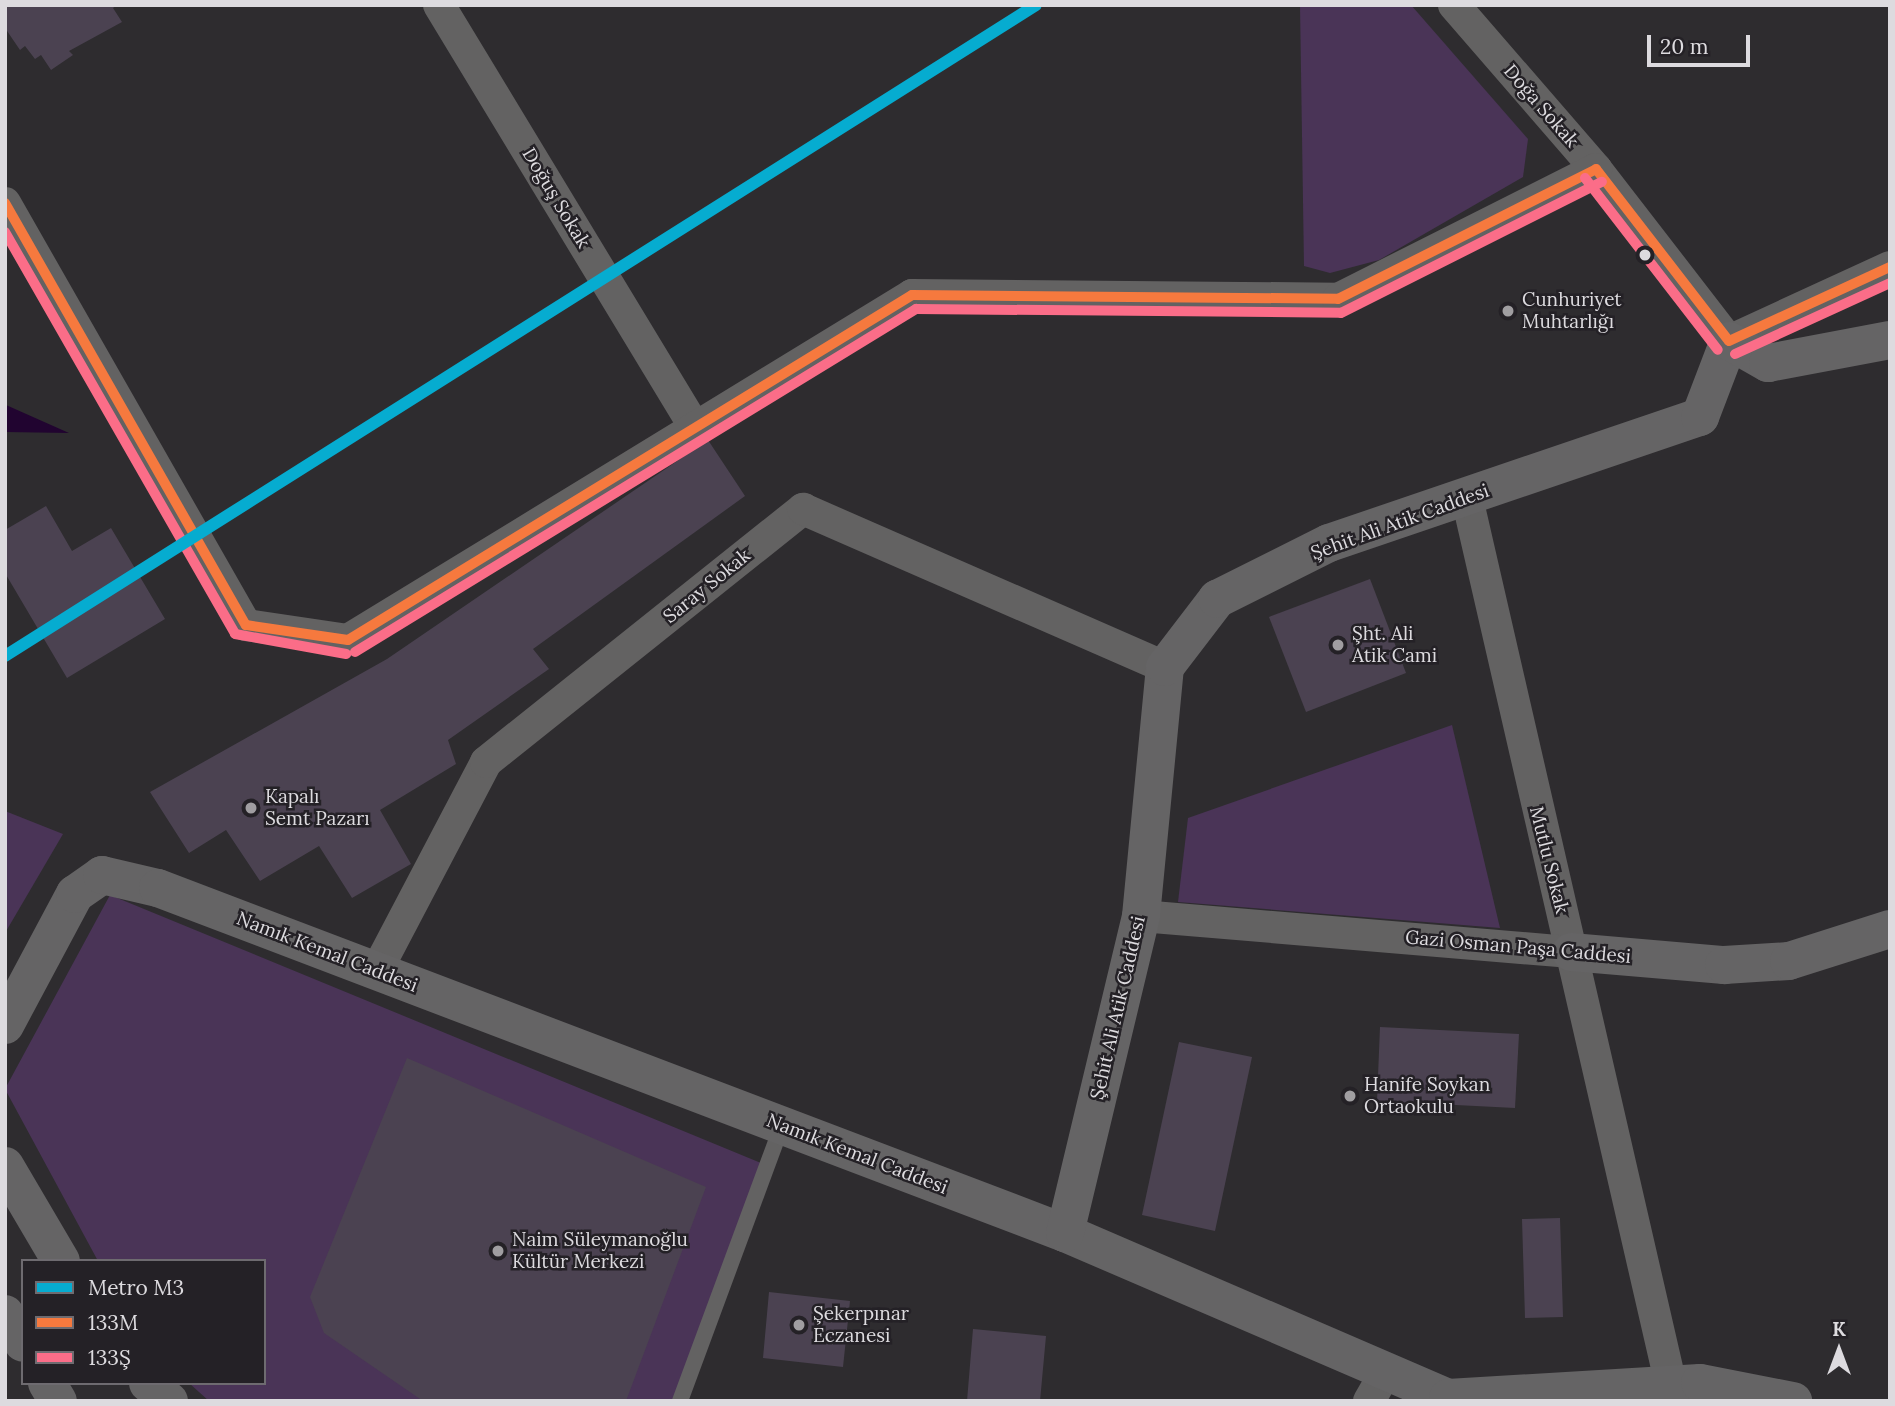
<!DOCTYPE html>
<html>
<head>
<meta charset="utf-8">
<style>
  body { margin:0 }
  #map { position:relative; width:1895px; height:1406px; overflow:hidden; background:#2e2c2f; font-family:Lora,serif }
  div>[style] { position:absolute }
  .green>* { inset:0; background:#4a3457 }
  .water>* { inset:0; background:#210430 }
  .building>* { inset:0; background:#4b4251 }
  .lane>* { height:16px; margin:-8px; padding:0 8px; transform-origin:8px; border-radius:8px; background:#636262 }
  .street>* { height:32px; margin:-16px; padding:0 16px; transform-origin:16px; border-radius:16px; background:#636262 }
  .secondary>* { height:38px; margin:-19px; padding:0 19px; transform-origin:19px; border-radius:19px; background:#656465 }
  .bus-1>* { height:10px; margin:-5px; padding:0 5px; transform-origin:5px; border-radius:5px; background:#f6793e }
  .bus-2>* { height:10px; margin:-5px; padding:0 5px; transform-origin:5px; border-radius:5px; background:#fb6d88 }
  .metro-1>* { height:12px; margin:-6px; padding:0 6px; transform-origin:6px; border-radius:6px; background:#06acd0 }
  .dots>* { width:19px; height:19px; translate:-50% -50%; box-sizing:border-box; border:4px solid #242126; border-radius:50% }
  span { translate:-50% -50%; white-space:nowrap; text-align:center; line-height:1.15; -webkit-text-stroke:5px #242126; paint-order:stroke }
  .street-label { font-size:19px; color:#dddbdf }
  .poi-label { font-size:19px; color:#dddbdf }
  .left { translate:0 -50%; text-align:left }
  .frame { position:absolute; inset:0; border:7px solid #dddbdf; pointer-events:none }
  .legend { position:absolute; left:21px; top:1259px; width:245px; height:126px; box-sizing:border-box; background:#242126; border:2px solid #6e6b70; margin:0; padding:9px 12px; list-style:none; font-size:21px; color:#dddbdf }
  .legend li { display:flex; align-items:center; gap:14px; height:35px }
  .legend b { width:35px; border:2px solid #6e6b70 }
  .north { position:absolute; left:1804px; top:1315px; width:70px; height:70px; -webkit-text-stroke:5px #242126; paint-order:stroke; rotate:0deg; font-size:19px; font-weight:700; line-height:28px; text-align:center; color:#dddbdf }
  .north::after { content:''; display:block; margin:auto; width:24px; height:32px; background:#dddbdf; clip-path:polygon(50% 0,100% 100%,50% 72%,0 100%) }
  .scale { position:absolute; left:1647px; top:35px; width:103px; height:32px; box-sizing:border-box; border:4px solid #dddbdf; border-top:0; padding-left:9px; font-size:21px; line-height:24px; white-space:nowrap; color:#dddbdf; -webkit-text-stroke:5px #242126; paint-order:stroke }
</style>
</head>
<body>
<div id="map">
  <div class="green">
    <div style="clip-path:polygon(1300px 5px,1411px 5px,1528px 139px,1523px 177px,1379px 260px,1330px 273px,1304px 266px)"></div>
    <div style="clip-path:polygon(1452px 725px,1500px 928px,1178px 902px,1188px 818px)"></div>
    <div style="clip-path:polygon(5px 811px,63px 834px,5px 933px)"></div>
    <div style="clip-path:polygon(110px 895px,766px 1165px,688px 1401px,209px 1401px,189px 1383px,264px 1383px,264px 1261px,98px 1261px,5px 1089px)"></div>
  </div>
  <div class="water">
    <div style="clip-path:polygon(5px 405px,6px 405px,69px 433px,5px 432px)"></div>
  </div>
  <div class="building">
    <div style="clip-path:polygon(5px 5px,117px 5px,113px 8px,122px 22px,69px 51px,73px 55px,51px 70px,41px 55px,35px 59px,25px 46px,20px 50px,5px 28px)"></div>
    <div style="clip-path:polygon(708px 440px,745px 496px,533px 649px,549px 669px,448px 740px,456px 764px,380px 810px,411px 864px,352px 898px,319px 846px,260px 881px,226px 830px,189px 853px,150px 792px,387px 659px)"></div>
    <div style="clip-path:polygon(46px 506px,72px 551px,111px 528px,165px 619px,67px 678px,5px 573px,5px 530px)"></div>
    <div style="clip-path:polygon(1370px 579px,1406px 673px,1306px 712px,1269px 617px)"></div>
    <div style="clip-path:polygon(1380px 1027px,1519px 1034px,1515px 1108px,1377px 1101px)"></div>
    <div style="clip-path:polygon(1179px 1042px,1252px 1057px,1215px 1231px,1142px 1215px)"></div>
    <div style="clip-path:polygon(407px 1058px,706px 1187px,626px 1401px,423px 1401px,324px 1333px,310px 1297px)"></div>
    <div style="clip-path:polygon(1560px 1218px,1563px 1317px,1525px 1318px,1522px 1219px)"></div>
    <div style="clip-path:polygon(769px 1292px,850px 1301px,843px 1367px,763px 1358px)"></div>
    <div style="clip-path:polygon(973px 1329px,1046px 1336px,1040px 1401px,967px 1401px)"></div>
  </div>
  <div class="lane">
    <div style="left:680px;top:1401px;width:294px;rotate:-69.7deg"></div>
  </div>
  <div class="street">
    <div style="left:439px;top:5px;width:494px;rotate:58.8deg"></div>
    <div style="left:1454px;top:5px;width:217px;rotate:49.1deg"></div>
    <div style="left:1596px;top:169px;width:217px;rotate:52.3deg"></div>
    <div style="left:1729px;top:341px;width:177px;rotate:-24.7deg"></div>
    <div style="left:5px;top:203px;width:486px;rotate:60.3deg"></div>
    <div style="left:246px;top:625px;width:103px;rotate:8.4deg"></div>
    <div style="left:348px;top:640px;width:661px;rotate:-31.45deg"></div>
    <div style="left:912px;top:295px;width:426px;rotate:0.5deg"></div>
    <div style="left:1338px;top:299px;width:289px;rotate:-26.7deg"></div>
    <div style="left:1467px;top:498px;width:910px;rotate:77.05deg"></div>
    <div style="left:1141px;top:916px;width:432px;rotate:4.8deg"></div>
    <div style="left:377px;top:970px;width:235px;rotate:-62.3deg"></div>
    <div style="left:486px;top:762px;width:406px;rotate:-38.6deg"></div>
    <div style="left:803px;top:509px;width:395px;rotate:23.6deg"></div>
    <div style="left:1369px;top:1401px;width:34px;rotate:-60deg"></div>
  </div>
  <div class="secondary">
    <div style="left:1571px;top:952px;width:154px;rotate:4.9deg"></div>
    <div style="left:1724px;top:965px;width:65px;rotate:-3.5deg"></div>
    <div style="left:1789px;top:961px;width:106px;rotate:-17.6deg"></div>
    <div style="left:5px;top:1025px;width:149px;rotate:-61.9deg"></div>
    <div style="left:75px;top:894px;width:33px;rotate:-35deg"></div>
    <div style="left:102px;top:875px;width:57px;rotate:13.1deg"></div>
    <div style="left:158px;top:888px;width:970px;rotate:20.83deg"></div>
    <div style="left:1065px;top:1233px;width:417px;rotate:23.3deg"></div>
    <div style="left:1448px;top:1398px;width:252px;rotate:-3.4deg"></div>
    <div style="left:1700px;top:1383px;width:95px;rotate:11deg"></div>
    <div style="left:5px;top:1166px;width:110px;rotate:59.5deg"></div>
    <div style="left:1065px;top:1233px;width:326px;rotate:-76.5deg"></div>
    <div style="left:1141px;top:916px;width:250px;rotate:-84.5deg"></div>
    <div style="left:1165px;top:667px;width:86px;rotate:-52.6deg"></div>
    <div style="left:1217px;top:599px;width:125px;rotate:-26.6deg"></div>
    <div style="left:1329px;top:543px;width:392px;rotate:-18.8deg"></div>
    <div style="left:1700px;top:417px;width:81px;rotate:-69.1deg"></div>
    <div style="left:1729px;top:341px;width:45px;rotate:29.4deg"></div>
    <div style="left:1768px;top:363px;width:124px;rotate:-10.7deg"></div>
    <div style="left:5px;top:1314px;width:34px;rotate:58deg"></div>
    <div style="left:47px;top:1383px;width:21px;rotate:59deg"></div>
    <div style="left:148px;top:1383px;width:28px;rotate:41deg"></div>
  </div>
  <div class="bus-1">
    <div style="left:1596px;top:169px;width:217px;rotate:52.3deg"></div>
    <div style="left:5px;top:203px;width:486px;rotate:60.3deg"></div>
    <div style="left:246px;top:625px;width:103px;rotate:8.4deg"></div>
    <div style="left:1729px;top:341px;width:177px;rotate:-24.7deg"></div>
    <div style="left:348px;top:640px;width:661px;rotate:-31.45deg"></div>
    <div style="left:912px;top:295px;width:426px;rotate:0.5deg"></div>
    <div style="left:1338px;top:299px;width:289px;rotate:-26.7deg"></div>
  </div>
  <div class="bus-2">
    <div style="left:1585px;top:178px;width:217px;rotate:52.3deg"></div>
    <div style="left:5px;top:232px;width:463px;rotate:60.2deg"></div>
    <div style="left:235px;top:634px;width:113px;rotate:10.2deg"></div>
    <div style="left:1735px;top:354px;width:170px;rotate:-24.6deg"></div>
    <div style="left:355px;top:652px;width:658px;rotate:-31.44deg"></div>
    <div style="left:916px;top:309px;width:425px;rotate:0.5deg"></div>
    <div style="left:1341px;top:313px;width:292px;rotate:-26.7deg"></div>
  </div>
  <div class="metro-1">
    <div style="left:5px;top:656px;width:1219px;rotate:-32.27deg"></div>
  </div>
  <div class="dots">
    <div style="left:1645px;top:255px;background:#dddbdf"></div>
    <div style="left:1508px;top:311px;background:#a09ea1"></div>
    <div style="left:1338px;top:645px;background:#a09ea1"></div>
    <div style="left:251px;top:808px;background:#a09ea1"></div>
    <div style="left:1350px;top:1096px;background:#a09ea1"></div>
    <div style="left:498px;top:1251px;background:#a09ea1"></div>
    <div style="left:799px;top:1325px;background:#a09ea1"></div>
  </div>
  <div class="street-label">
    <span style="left:1541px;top:106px;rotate:49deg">Doğa Sokak</span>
    <span style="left:556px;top:198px;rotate:59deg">Doğuş Sokak</span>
    <span style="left:1400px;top:522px;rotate:-20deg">Şehit Ali Atik Caddesi</span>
    <span style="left:707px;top:586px;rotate:-39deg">Saray Sokak</span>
    <span style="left:1549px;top:860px;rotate:76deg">Mutlu Sokak</span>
    <span style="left:1518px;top:947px;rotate:5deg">Gazi Osman Paşa Caddesi</span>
    <span style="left:327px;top:952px;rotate:21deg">Namık Kemal Caddesi</span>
    <span style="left:1118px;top:1008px;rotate:-77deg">Şehit Ali Atik Caddesi</span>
    <span style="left:857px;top:1154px;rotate:21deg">Namık Kemal Caddesi</span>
  </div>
  <div class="poi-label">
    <span class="left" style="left:1522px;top:311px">Cunhuriyet<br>Muhtarlığı</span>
    <span class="left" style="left:1352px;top:645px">Şht. Ali<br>Atik Cami</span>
    <span class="left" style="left:265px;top:808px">Kapalı<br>Semt Pazarı</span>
    <span class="left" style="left:1364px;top:1096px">Hanife Soykan<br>Ortaokulu</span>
    <span class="left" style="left:512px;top:1251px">Naim Süleymanoğlu<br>Kültür Merkezi</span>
    <span class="left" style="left:813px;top:1325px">Şekerpınar<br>Eczanesi</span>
  </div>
  <div class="frame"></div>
  <ul class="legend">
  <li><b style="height:9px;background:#06acd0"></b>Metro M3</li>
  <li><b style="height:9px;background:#f6793e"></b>133M</li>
  <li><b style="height:9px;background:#fb6d88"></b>133Ş</li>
  </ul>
  <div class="north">K</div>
  <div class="scale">20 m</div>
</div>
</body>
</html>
